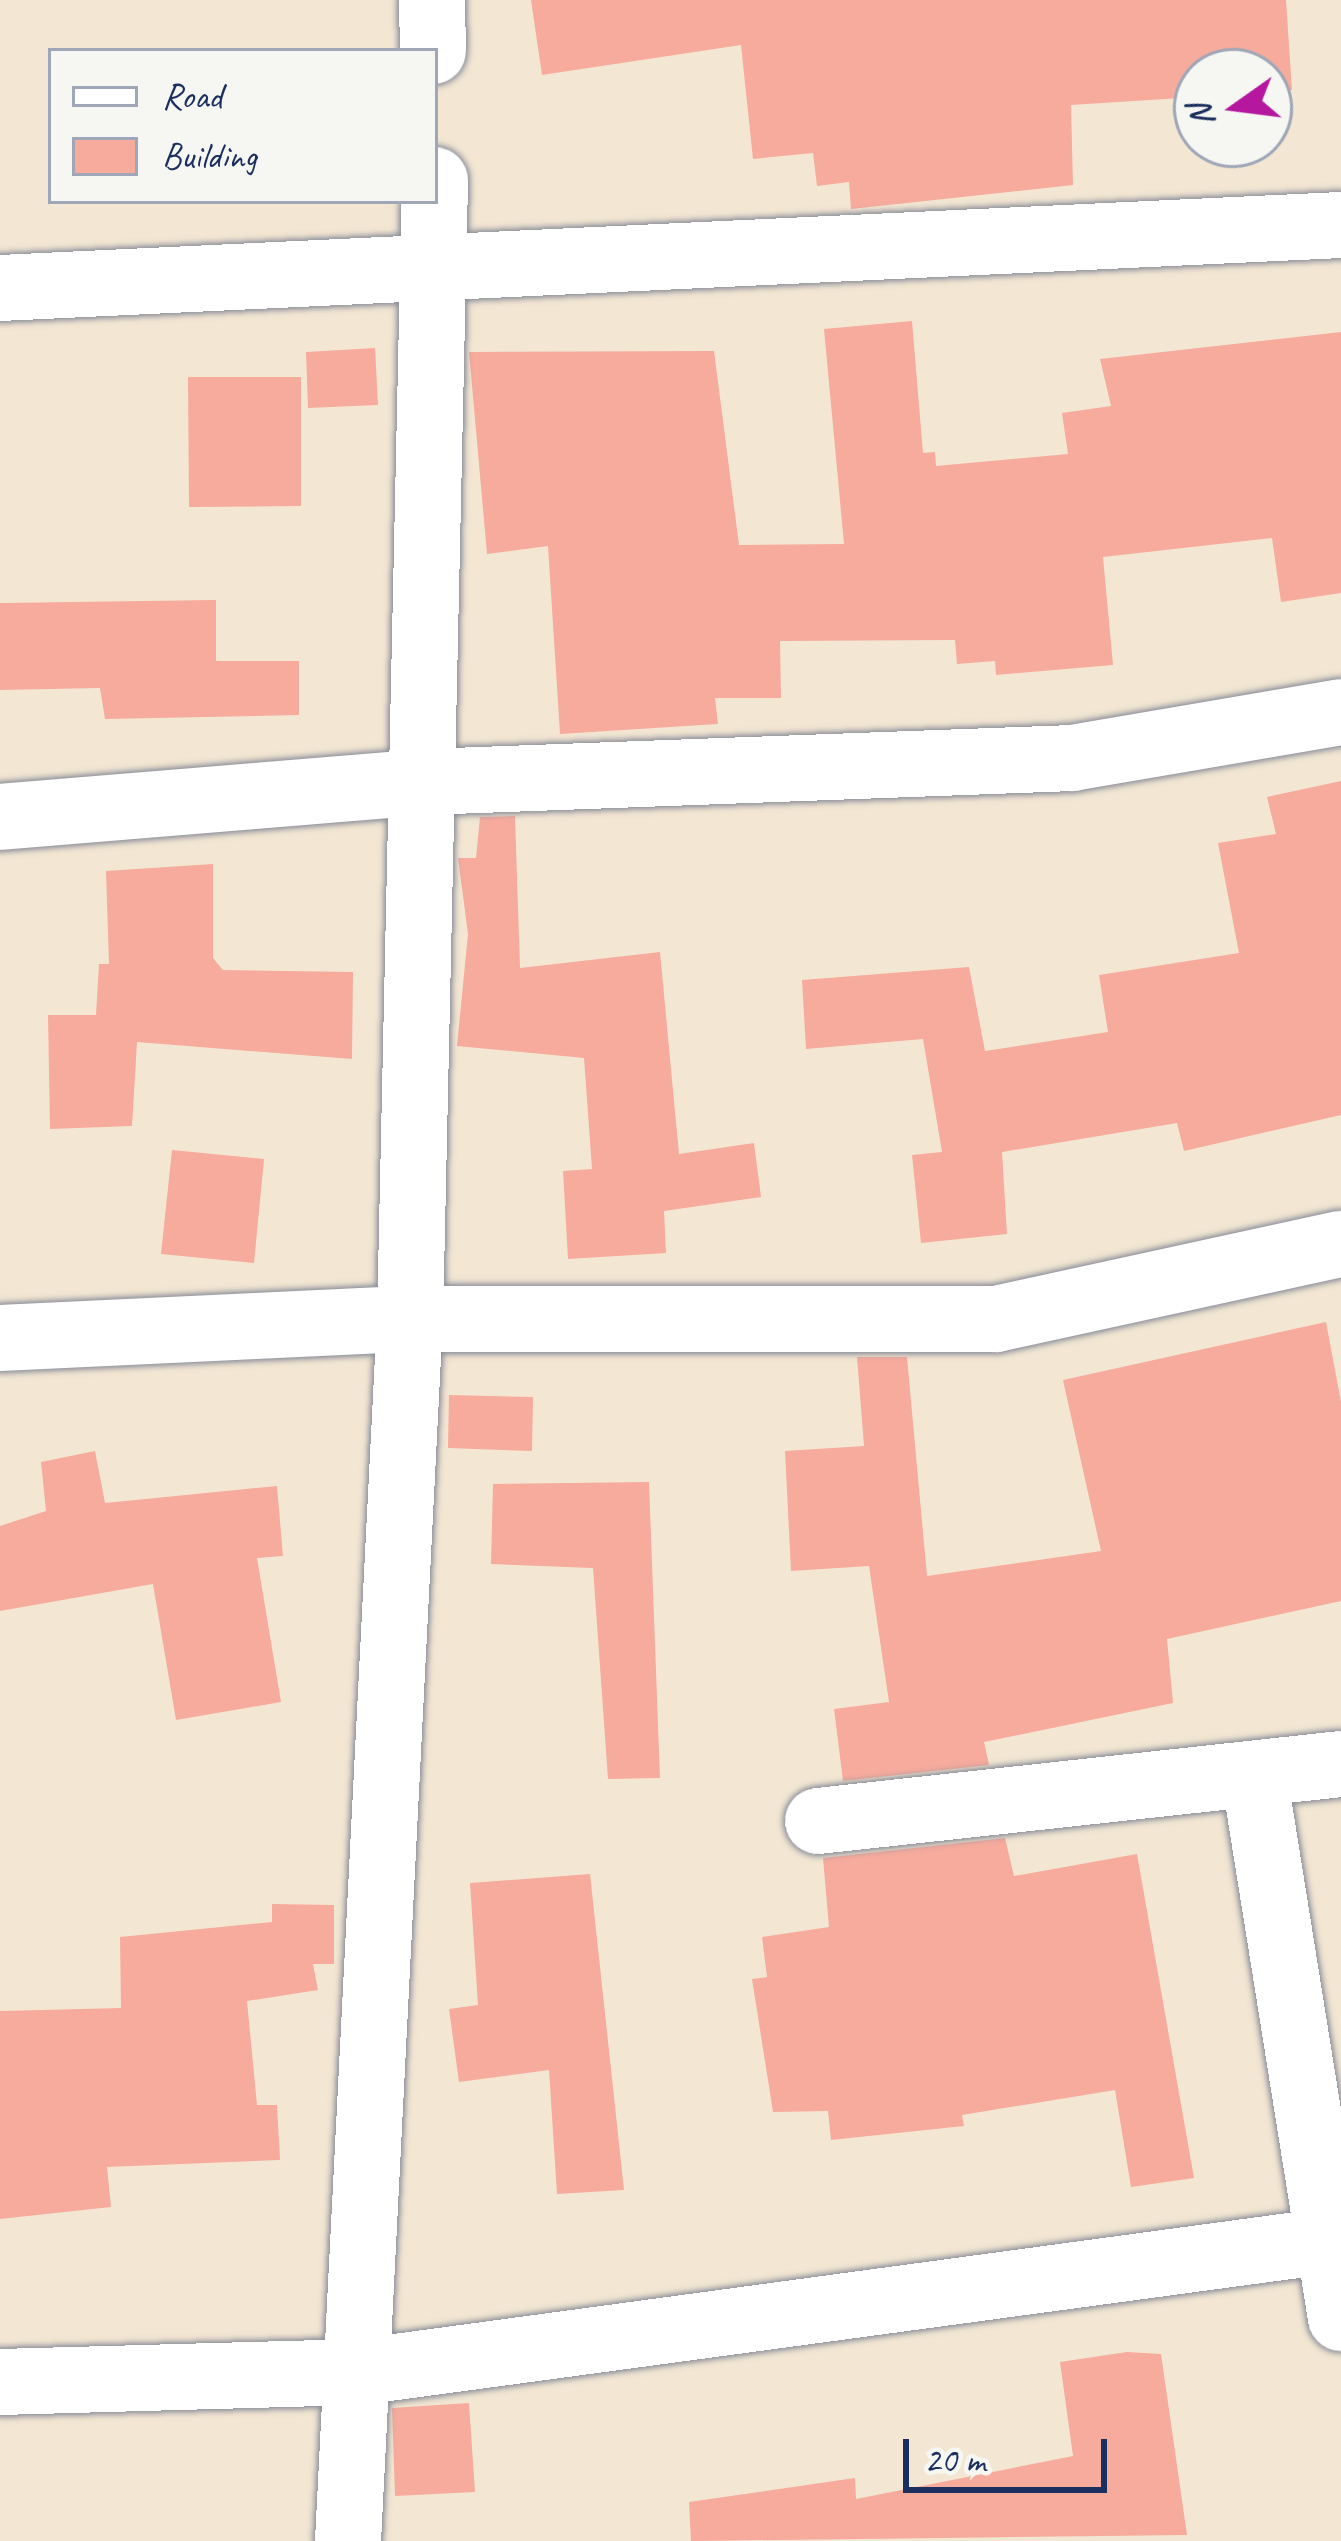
<!DOCTYPE html>
<html>
<head>
<meta charset="utf-8">
<style>
  body { margin:0 }
  #map { position:relative; width:1341px; height:2541px; overflow:hidden; background:#f3e7d3; font-family:Caveat,sans-serif }
  div>[style] { position:absolute }
  .building>* { inset:0; background:#f6ab9d }
  .roads { filter:drop-shadow(0 0 3px #878b98) drop-shadow(0 0 3px #878b98) }
  .minor>* { height:66px; margin:-33px; padding:0 33px; transform-origin:33px; border-radius:33px; background:#fff }
  span { translate:-50% -50%; white-space:nowrap; text-align:center; line-height:1.15; -webkit-text-stroke:9px #f6f6f2; paint-order:stroke }
  .legend { position:absolute; left:48px; top:48px; width:390px; height:156px; box-sizing:border-box; background:#f6f6f2; border:3px solid #9ea6b7; margin:0; padding:15px 21px; list-style:none; font-size:36px; color:#1b2f5e }
  .legend li { display:flex; align-items:center; gap:24px; height:60px }
  .legend b { width:60px; border:3px solid #9ea6b7 }
  .north { position:absolute; left:1173px; top:48px; width:120px; height:120px; box-sizing:border-box; background:#f6f6f2; border:3px solid #9ea6b7; border-radius:50%; rotate:256deg; font-size:33px; font-weight:700; line-height:48px; text-align:center; color:#1b2f5e }
  .north::after { content:''; display:block; margin:auto; width:42px; height:54px; background:#b5179e; clip-path:polygon(50% 0,100% 100%,50% 72%,0 100%) }
  .scale { position:absolute; left:903px; top:2439px; width:204px; height:54px; box-sizing:border-box; border:6px solid #1b2f5e; border-top:0; padding-left:15px; font-size:36px; line-height:42px; white-space:nowrap; color:#1b2f5e; -webkit-text-stroke:9px #f6f6f2; paint-order:stroke }
</style>
</head>
<body>
<div id="map">
  <div class="building">
    <div style="clip-path:polygon(531px 0,1286px 0,1292px 90px,1269px 92px,1269px 72px,1197px 72px,1197px 97px,1071px 105px,1073px 185px,851px 209px,849px 182px,817px 186px,813px 153px,753px 159px,741px 45px,542px 75px)"></div>
    <div style="clip-path:polygon(912px 321px,923px 453px,935px 452px,936px 466px,1068px 454px,1062px 413px,1111px 406px,1100px 359px,1341px 332px,1341px 593px,1281px 602px,1272px 538px,1103px 557px,1113px 665px,996px 675px,995px 661px,957px 664px,955px 640px,780px 641px,781px 698px,715px 698px,718px 724px,560px 734px,548px 546px,487px 554px,469px 352px,714px 351px,739px 545px,844px 544px,824px 329px)"></div>
    <div style="clip-path:polygon(375px 348px,378px 405px,308px 408px,306px 352px)"></div>
    <div style="clip-path:polygon(188px 377px,301px 377px,301px 506px,189px 507px)"></div>
    <div style="clip-path:polygon(216px 600px,216px 661px,299px 661px,299px 715px,105px 719px,100px 688px,0 690px,0 603px)"></div>
    <div style="clip-path:polygon(1341px 781px,1341px 1115px,1184px 1151px,1177px 1123px,1002px 1152px,1007px 1234px,921px 1243px,912px 1155px,942px 1152px,923px 1039px,806px 1049px,802px 980px,969px 967px,985px 1051px,1108px 1032px,1099px 975px,1239px 953px,1218px 843px,1276px 834px,1267px 797px)"></div>
    <div style="clip-path:polygon(515px 816px,520px 968px,660px 952px,679px 1154px,754px 1143px,761px 1197px,664px 1211px,666px 1253px,568px 1259px,563px 1171px,592px 1169px,584px 1058px,457px 1046px,468px 934px,458px 858px,476px 858px,480px 817px)"></div>
    <div style="clip-path:polygon(213px 864px,213px 958px,223px 970px,353px 972px,352px 1059px,137px 1042px,132px 1126px,50px 1129px,48px 1015px,96px 1015px,99px 964px,109px 964px,106px 871px)"></div>
    <div style="clip-path:polygon(172px 1150px,264px 1159px,254px 1263px,161px 1254px)"></div>
    <div style="clip-path:polygon(1326px 1322px,1341px 1402px,1341px 1601px,1167px 1639px,1173px 1703px,984px 1742px,989px 1765px,843px 1781px,834px 1709px,889px 1702px,869px 1566px,791px 1571px,785px 1451px,864px 1446px,857px 1357px,907px 1357px,927px 1576px,1101px 1551px,1063px 1380px)"></div>
    <div style="clip-path:polygon(449px 1395px,533px 1397px,532px 1451px,448px 1448px)"></div>
    <div style="clip-path:polygon(95px 1451px,105px 1503px,277px 1486px,283px 1556px,257px 1558px,281px 1702px,176px 1720px,153px 1584px,0 1611px,0 1526px,46px 1511px,41px 1462px)"></div>
    <div style="clip-path:polygon(649px 1482px,660px 1778px,608px 1779px,593px 1568px,491px 1564px,493px 1484px)"></div>
    <div style="clip-path:polygon(1005px 1838px,1014px 1876px,1137px 1854px,1194px 2178px,1131px 2187px,1115px 2090px,962px 2115px,964px 2126px,831px 2140px,828px 2111px,773px 2112px,752px 1979px,767px 1977px,762px 1937px,829px 1927px,823px 1858px)"></div>
    <div style="clip-path:polygon(590px 1874px,624px 2190px,557px 2194px,549px 2070px,459px 2082px,449px 2009px,478px 2005px,470px 1883px)"></div>
    <div style="clip-path:polygon(272px 1904px,334px 1905px,334px 1964px,313px 1964px,318px 1990px,247px 2001px,257px 2105px,277px 2105px,280px 2160px,107px 2167px,111px 2207px,0 2219px,0 2011px,121px 2008px,120px 1937px,272px 1922px)"></div>
    <div style="clip-path:polygon(1127px 2352px,1161px 2354px,1187px 2535px,691px 2541px,689px 2502px,855px 2478px,856px 2499px,1073px 2456px,1060px 2362px)"></div>
    <div style="clip-path:polygon(469px 2403px,475px 2492px,395px 2496px,392px 2408px)"></div>
  </div>
  <div class="roads">
    <div class="minor">
      <div style="left:432px;top:0;width:51px;rotate:88.9deg"></div>
      <div style="left:0;top:288px;width:1342px;rotate:-2.69deg"></div>
      <div style="left:0;top:817px;width:426px;rotate:-4.7deg"></div>
      <div style="left:425px;top:782px;width:647px;rotate:-2.12deg"></div>
      <div style="left:1072px;top:758px;width:273px;rotate:-9.7deg"></div>
      <div style="left:0;top:1338px;width:410px;rotate:-2.7deg"></div>
      <div style="left:410px;top:1319px;width:586px"></div>
      <div style="left:996px;top:1319px;width:353px;rotate:-12.3deg"></div>
      <div style="left:1254px;top:1775px;width:550px;rotate:80.9deg"></div>
      <div style="left:818px;top:1821px;width:526px;rotate:-6.22deg"></div>
      <div style="left:0;top:2382px;width:359px;rotate:-1.6deg"></div>
      <div style="left:359px;top:2372px;width:991px;rotate:-7.71deg"></div>
      <div style="left:348px;top:2541px;width:1224px;rotate:-87.1deg"></div>
      <div style="left:410px;top:1319px;width:1139px;rotate:-88.74deg"></div>
    </div>
  </div>
  <ul class="legend">
  <li><b style="height:15px;background:#fff"></b>Road</li>
  <li><b style="height:33px;background:#f6ab9d"></b>Building</li>
  </ul>
  <div class="north">N</div>
  <div class="scale">20 m</div>
</div>
</body>
</html>
